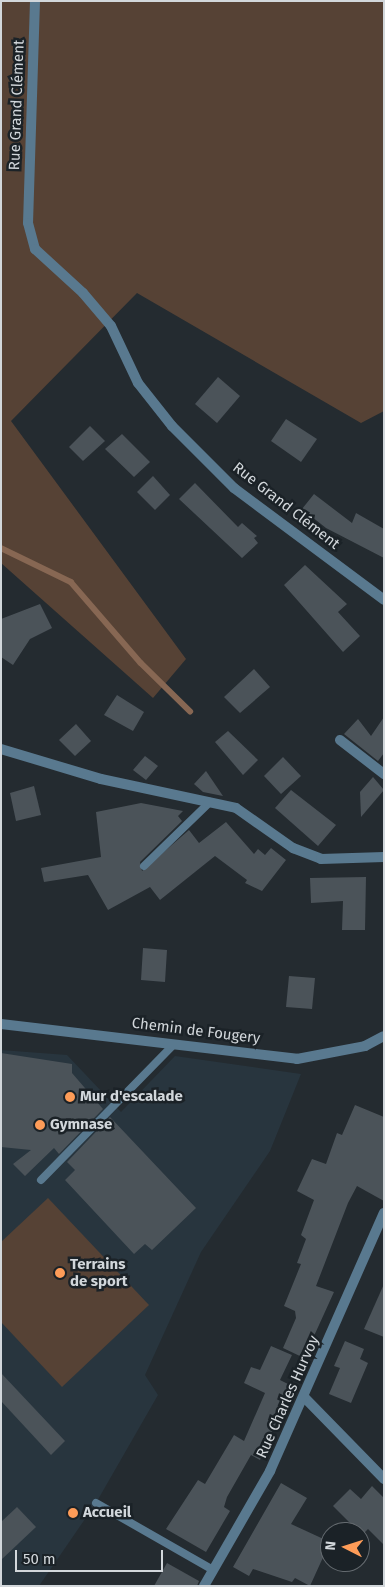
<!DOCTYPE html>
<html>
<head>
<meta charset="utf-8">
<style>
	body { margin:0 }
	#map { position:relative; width:385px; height:1587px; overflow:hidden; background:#242b30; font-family:"Fira Sans",sans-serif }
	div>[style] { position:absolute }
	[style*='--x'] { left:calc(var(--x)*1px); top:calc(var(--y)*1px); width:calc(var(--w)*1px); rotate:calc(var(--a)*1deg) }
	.built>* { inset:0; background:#28353e }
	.green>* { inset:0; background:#564235 }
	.stream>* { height:5.5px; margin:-2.75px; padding:0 2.75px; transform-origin:2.75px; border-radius:2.75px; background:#876753 }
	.building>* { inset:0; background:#4b5359 }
	.service>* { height:8px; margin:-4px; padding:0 4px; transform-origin:4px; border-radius:4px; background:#59798f }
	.minor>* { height:10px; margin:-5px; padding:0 5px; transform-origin:5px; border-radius:5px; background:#59798f }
	.dots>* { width:14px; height:14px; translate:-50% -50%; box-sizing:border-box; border:2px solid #1b2227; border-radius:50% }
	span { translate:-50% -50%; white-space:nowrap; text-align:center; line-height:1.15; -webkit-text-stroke:5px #1b2227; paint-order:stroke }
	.street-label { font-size:15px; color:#d2d7db }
	.poi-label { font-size:15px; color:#d2d7db; font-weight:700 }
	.left { translate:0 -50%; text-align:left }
	.frame { position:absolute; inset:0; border:2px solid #d2d7db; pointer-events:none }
	.north { position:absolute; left:320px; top:1522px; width:50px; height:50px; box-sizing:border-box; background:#1b2227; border:1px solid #646a6f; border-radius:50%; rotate:275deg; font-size:14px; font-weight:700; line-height:20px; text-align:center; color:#d2d7db }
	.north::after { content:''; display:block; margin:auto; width:18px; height:22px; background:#fe9c58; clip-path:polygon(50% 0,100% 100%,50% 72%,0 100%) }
	.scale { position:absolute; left:15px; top:1550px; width:148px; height:22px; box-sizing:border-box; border:2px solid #d2d7db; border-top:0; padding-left:6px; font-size:15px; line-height:18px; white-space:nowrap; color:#d2d7db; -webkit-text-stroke:4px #1b2227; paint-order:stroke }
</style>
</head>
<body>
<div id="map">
	<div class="built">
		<div style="clip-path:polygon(1px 1050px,67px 1055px,121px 1112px,175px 1056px,301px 1074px,270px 1151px,201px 1252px,145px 1375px,158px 1395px,96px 1503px,39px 1586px,1px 1586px)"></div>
	</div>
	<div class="green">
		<div style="clip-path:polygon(1px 1px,384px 1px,384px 411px,361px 423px,137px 293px,11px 421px,186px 659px,153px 698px,1px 563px)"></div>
		<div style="clip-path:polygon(48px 1198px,149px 1305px,62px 1387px,1px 1322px,1px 1242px)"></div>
	</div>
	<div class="stream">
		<div style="--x:1;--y:548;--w:78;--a:25.9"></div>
		<div style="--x:71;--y:582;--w:107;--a:49.2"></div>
		<div style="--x:141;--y:663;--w:69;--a:44.4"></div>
	</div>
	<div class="building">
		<div style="clip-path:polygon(218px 377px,240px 396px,217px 423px,195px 404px)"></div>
		<div style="clip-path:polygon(286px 419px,317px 439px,301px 462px,271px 441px)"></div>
		<div style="clip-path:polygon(90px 426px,105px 441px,83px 461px,69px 447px)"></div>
		<div style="clip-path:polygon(122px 434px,150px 462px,134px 477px,105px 449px)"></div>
		<div style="clip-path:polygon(153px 476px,170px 495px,155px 510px,137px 492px)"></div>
		<div style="clip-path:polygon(195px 483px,238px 527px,242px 523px,257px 536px,254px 538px,258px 543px,242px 558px,179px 499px)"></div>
		<div style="clip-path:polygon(314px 494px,352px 523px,356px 513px,384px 529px,384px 558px,326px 528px,302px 509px)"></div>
		<div style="clip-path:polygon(305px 565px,347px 604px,338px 612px,360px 636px,343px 652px,284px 585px)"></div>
		<div style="clip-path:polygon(40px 604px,52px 628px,30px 639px,13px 665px,1px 657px,1px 619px)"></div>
		<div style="clip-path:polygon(254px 669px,270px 687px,240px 713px,224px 697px)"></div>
		<div style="clip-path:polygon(117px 695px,144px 712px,133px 731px,104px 715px)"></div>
		<div style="clip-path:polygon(384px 717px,384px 753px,378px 761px,344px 734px,358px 719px,371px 736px)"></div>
		<div style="clip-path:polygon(76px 724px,91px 741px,75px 756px,59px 740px)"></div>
		<div style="clip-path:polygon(228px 731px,258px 760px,243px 775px,215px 742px)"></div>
		<div style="clip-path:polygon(145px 756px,158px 766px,146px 780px,133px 770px)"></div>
		<div style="clip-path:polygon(283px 757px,301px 776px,281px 794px,264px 776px)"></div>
		<div style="clip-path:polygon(206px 771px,223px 796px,203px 792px,194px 784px)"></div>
		<div style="clip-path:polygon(373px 777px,384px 790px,361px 817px,360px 792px)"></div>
		<div style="clip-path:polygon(34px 786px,41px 815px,16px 821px,10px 793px)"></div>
		<div style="clip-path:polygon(291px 790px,336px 825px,318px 846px,275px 808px)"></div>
		<div style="clip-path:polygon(141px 803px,183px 811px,178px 816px,182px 821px,140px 862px,142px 871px,189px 830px,199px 843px,226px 822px,254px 854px,258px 849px,265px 855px,271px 848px,286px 860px,262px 891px,245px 883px,247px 880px,215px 856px,160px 900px,150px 887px,108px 910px,88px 875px,44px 882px,41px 868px,101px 857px,96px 812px)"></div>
		<div style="clip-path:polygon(366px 877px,365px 930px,342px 930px,343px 901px,311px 903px,310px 878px)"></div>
		<div style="clip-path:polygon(143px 948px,167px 950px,165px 982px,141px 980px)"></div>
		<div style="clip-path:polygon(289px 976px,315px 978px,312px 1009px,286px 1007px)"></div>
		<div style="clip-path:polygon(1px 1053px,72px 1064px,72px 1073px,103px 1109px,59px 1154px,54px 1148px,25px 1176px,13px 1164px,31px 1150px,1px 1147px)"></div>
		<div style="clip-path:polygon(355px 1105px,384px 1117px,384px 1201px,357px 1186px,348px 1203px,316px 1286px,334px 1292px,304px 1358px,283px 1348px,296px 1318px,295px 1311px,284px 1306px,301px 1264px,297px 1263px,306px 1239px,301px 1235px,314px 1200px,297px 1191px,312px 1159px,326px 1164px,337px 1133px,342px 1135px)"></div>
		<div style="clip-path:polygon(110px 1117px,196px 1208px,152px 1250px,145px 1244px,134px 1254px,65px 1180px,75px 1170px,67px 1162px)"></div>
		<div style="clip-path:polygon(384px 1284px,384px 1337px,364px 1329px)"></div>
		<div style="clip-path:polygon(345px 1341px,364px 1349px,360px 1359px,368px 1363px,351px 1403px,329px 1394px,340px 1368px,334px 1366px)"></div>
		<div style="clip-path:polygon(271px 1346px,292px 1355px,280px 1380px,292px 1386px,260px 1460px,251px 1455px,227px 1497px,224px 1507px,230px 1511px,206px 1552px,166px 1529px,198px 1480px,205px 1484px,234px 1435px,244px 1441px,265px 1393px,244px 1383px,251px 1367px,260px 1370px)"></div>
		<div style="clip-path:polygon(1px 1373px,65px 1441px,51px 1455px,1px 1401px)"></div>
		<div style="clip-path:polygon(281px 1483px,307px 1498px,291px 1524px,330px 1542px,310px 1586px,295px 1578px,292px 1582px,253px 1569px,249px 1576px,233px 1567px)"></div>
		<div style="clip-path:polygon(372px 1486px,384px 1498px,384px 1545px,368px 1529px,362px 1535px,333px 1506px,350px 1489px,361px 1499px)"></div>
		<div style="clip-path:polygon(17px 1507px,36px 1527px,1px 1560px,1px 1522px)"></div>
		<div style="clip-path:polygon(167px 1563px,199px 1581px,197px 1586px,154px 1586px)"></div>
	</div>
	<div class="service">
		<div style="--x:144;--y:866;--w:92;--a:-44.1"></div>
		<div style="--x:41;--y:1180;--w:190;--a:-45.6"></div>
		<div style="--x:96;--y:1503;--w:135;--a:29.8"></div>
	</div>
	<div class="minor">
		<div style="--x:35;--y:1;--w:222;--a:91.8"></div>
		<div style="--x:28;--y:223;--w:27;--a:75"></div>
		<div style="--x:35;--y:249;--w:65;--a:42.5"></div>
		<div style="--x:83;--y:293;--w:43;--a:49.7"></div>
		<div style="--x:111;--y:326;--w:63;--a:64.7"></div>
		<div style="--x:138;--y:383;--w:55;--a:51.7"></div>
		<div style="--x:172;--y:426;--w:88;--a:45"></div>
		<div style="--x:234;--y:488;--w:187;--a:36.7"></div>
		<div style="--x:340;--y:740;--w:56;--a:37.7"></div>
		<div style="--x:1;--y:749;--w:104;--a:16.7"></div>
		<div style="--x:101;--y:779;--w:138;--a:12.1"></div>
		<div style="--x:236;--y:808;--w:70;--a:35.1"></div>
		<div style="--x:293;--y:848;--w:30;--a:21"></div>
		<div style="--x:321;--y:859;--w:63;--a:-1.8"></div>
		<div style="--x:1;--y:1024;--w:298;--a:6.7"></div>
		<div style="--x:297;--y:1059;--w:69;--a:-10.8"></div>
		<div style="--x:365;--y:1046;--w:21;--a:-28"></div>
		<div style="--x:304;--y:1397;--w:115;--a:45.7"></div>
		<div style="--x:204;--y:1586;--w:133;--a:-60.1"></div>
		<div style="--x:270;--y:1471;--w:282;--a:-66.2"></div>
	</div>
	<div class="dots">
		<div style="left:70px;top:1097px;background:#fe9c58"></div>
		<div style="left:40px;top:1125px;background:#fe9c58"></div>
		<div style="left:60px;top:1273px;background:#fe9c58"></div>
		<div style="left:73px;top:1513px;background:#fe9c58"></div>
	</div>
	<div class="street-label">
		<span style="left:17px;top:105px;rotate:-88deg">Rue Grand Clément</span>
		<span style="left:286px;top:506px;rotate:38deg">Rue Grand Clément</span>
		<span style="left:196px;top:1031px;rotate:7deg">Chemin de Fougery</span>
		<span style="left:288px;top:1397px;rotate:-66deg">Rue Charles Hurvoy</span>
	</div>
	<div class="poi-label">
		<span class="left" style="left:80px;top:1097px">Mur d'escalade</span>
		<span class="left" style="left:50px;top:1125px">Gymnase</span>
		<span class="left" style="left:70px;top:1273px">Terrains<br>de sport</span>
		<span class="left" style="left:83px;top:1513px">Accueil</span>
	</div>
	<div class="frame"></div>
	<div class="north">N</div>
	<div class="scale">50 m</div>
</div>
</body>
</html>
